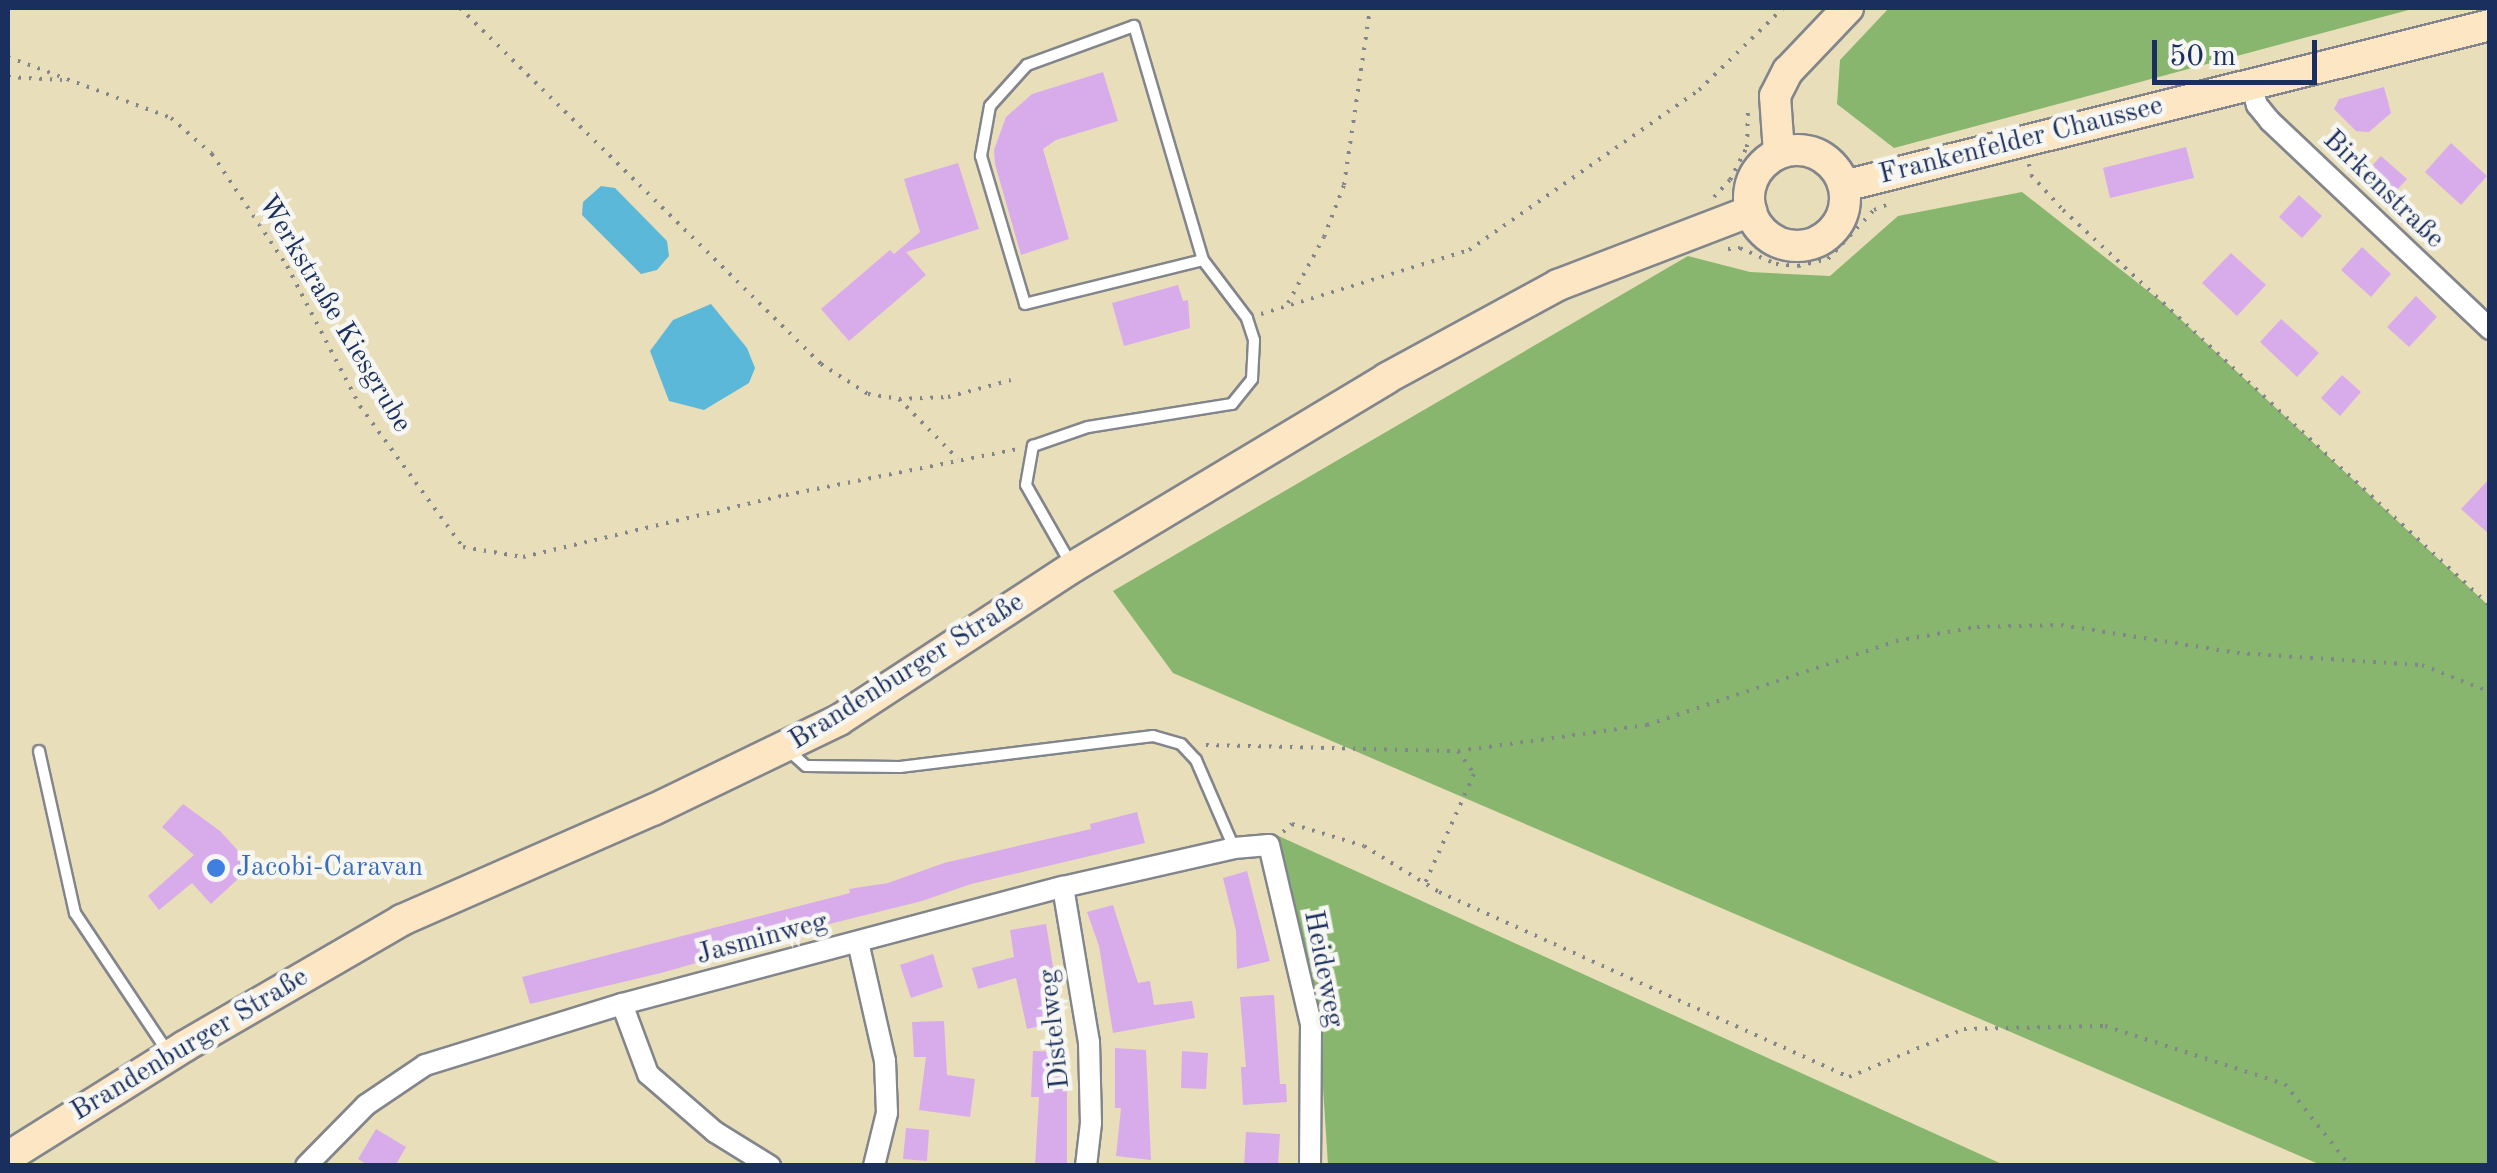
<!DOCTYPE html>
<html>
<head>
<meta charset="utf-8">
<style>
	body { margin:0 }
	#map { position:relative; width:2497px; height:1173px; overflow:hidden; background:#e9deba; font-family:"Old Standard TT",serif }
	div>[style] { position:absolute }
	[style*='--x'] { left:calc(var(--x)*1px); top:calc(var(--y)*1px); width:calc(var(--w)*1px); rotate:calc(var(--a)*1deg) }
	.forest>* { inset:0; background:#88b66e }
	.water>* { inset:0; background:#5bb8d9 }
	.building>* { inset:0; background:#d8aceb }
	.path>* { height:4px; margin-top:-2px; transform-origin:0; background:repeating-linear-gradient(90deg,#82868c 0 2.5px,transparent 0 10.5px) }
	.roads { filter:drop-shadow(2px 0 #82868c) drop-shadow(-2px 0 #82868c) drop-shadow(0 2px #82868c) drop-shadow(0 -2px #82868c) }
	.lane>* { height:10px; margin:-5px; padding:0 5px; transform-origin:5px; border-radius:5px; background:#fff }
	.street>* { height:20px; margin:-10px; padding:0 10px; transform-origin:10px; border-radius:10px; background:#fff }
	.secondary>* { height:30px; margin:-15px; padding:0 15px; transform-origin:15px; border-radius:15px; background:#fce6c4 }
	.secondary>.ring { margin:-15px; padding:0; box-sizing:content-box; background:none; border:30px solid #fce6c4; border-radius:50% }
	.dots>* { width:28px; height:28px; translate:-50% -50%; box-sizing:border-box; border:5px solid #f6f6f2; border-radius:50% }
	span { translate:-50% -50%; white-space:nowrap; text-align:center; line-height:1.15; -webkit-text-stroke:9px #f6f6f2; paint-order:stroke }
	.street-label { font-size:28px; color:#1b2f5e }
	.shop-label { font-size:28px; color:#366cbe }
	.left { translate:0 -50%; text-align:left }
	.frame { position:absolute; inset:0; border:10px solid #1b2f5e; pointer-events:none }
	.scale { position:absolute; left:2152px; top:40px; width:165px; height:45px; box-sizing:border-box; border:5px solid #1b2f5e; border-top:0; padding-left:12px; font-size:30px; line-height:35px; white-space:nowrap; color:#1b2f5e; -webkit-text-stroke:8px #f6f6f2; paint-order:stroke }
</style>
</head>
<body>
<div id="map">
	<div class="forest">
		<div style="clip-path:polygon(1889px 8px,2416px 8px,1894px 148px,1837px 104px,1840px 60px)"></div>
		<div style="clip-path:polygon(2022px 192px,2162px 302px,2489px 606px,2489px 1165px,2321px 1165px,1173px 673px,1113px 591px,1688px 256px,1750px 272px,1830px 276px,1898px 216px)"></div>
		<div style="clip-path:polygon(1272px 833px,2004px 1165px,1328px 1165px,1318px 1010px)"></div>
	</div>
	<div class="water">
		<div style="clip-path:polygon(601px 186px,615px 188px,667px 241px,669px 256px,657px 270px,641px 274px,582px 215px,583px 202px)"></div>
		<div style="clip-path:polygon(711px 304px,747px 348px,755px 368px,749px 383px,704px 410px,669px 401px,650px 351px,673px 320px)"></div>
	</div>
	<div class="building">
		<div style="clip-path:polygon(1103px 72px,1118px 121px,1056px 140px,1043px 149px,1069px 239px,1021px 255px,995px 164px,994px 150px,1006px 117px,1032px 94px)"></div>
		<div style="clip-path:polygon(2384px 87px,2391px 113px,2369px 132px,2356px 131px,2334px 109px,2339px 99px)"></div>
		<div style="clip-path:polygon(2451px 143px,2487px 176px,2461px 205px,2425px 172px)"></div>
		<div style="clip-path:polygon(2186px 147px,2194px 178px,2110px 198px,2103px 168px)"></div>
		<div style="clip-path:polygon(2381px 156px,2407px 179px,2385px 203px,2359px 180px)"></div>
		<div style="clip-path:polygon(958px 163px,979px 229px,906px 252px,926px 275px,849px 341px,821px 309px,890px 250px,894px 254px,920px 232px,904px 179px)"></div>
		<div style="clip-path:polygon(2299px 195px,2322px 216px,2302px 238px,2279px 217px)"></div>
		<div style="clip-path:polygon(2362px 247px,2391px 274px,2371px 297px,2341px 270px)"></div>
		<div style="clip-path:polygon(2231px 253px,2266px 285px,2237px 316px,2202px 283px)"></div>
		<div style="clip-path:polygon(1178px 285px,1183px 301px,1188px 300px,1190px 328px,1124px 346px,1112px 303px)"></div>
		<div style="clip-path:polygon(2416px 296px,2437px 317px,2409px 347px,2387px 327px)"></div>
		<div style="clip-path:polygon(2281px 319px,2319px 353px,2297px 377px,2260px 342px)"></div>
		<div style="clip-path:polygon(2342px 375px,2361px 392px,2340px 416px,2321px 398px)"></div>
		<div style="clip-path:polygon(2490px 478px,2490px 535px,2461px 509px)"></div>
		<div style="clip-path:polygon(183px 804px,220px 831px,252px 866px,211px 904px,192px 883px,159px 910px,148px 896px,194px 855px,162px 827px)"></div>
		<div style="clip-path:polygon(1137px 812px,1145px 843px,971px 884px,922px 901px,701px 956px,703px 961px,661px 973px,530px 1004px,522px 977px,850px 893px,849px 889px,888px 883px,944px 863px,1091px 829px,1090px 824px)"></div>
		<div style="clip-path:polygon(1247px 871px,1270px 961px,1237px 969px,1236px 931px,1223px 878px)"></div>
		<div style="clip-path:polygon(1113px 905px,1138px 983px,1150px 981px,1154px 1005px,1192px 1001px,1195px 1018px,1113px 1033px,1099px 946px,1087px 912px)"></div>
		<div style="clip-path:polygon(1046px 924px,1062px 1021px,1027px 1029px,1016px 978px,978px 989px,972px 968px,1014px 957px,1010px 930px)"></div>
		<div style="clip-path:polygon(933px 954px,943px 987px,911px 998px,900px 965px)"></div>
		<div style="clip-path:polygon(1274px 995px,1280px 1084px,1286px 1084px,1287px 1102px,1243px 1105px,1241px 1067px,1246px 1067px,1240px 997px)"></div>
		<div style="clip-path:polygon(944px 1021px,947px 1075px,975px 1079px,970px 1117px,919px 1110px,926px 1057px,914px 1057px,912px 1022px)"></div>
		<div style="clip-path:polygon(1115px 1048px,1146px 1050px,1151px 1160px,1116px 1156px,1121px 1108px,1115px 1108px)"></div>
		<div style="clip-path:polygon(1033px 1051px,1067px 1052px,1067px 1166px,1035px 1166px,1039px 1097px,1031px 1097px)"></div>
		<div style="clip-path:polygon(1182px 1051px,1208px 1053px,1206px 1089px,1181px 1088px)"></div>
		<div style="clip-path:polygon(906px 1128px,929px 1130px,927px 1161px,903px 1159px)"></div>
		<div style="clip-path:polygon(376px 1129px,406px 1147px,395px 1166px,369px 1166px,358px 1159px)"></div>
		<div style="clip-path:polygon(1246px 1132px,1280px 1134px,1278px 1166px,1244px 1166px)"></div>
	</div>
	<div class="path">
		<div style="--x:460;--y:8;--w:507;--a:44.6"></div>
		<div style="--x:821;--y:364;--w:56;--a:32.6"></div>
		<div style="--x:868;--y:394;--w:31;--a:9"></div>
		<div style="--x:899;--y:399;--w:49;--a:-2.3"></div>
		<div style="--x:948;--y:397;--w:65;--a:-15.1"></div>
		<div style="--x:8;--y:57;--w:174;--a:20.5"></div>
		<div style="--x:171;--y:118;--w:55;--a:41.3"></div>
		<div style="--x:212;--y:154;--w:135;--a:56.2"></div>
		<div style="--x:287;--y:266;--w:158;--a:62.5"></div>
		<div style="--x:360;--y:406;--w:175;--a:53.9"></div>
		<div style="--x:463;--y:547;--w:61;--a:9.5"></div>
		<div style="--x:523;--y:557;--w:270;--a:-13.3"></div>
		<div style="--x:786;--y:495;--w:237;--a:-11.2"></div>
		<div style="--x:8;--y:77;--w:54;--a:3.2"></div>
		<div style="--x:2029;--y:164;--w:11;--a:80"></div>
		<div style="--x:2031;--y:175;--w:47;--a:47.6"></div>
		<div style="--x:2063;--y:210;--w:582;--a:42.84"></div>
		<div style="--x:1714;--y:197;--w:23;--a:-47"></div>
		<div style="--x:1730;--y:180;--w:37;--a:-63"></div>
		<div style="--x:1747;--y:147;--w:40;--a:-88.6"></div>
		<div style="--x:1728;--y:249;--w:12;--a:-5"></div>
		<div style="--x:1740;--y:248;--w:39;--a:24"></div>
		<div style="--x:1776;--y:264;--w:22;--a:5"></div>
		<div style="--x:1798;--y:266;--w:31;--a:-13"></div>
		<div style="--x:1828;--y:259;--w:67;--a:-46.8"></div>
		<div style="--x:1874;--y:210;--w:18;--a:-22"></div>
		<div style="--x:1288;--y:303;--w:75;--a:-61.4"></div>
		<div style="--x:1324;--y:237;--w:56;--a:-69"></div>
		<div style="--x:1344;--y:185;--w:179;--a:-81.6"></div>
		<div style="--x:1261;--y:314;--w:218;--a:-17.1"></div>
		<div style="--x:1469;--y:250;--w:280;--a:-34.8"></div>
		<div style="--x:1699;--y:90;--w:117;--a:-44.3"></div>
		<div style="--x:899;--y:399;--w:84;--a:45.5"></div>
		<div style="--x:1206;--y:745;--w:252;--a:1.4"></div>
		<div style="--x:1458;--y:751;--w:28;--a:55"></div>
		<div style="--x:1474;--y:774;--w:120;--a:114.2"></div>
		<div style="--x:1458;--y:751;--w:191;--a:-7.8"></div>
		<div style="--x:1647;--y:725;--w:263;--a:-18.6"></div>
		<div style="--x:1896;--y:641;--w:82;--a:-9.8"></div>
		<div style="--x:1977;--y:627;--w:84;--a:-1.4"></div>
		<div style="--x:2061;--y:625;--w:178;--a:9"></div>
		<div style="--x:2237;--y:653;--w:185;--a:3.7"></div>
		<div style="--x:2422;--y:665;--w:73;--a:21.7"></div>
		<div style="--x:1283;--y:832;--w:12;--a:-42"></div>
		<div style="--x:1292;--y:824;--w:75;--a:17"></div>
		<div style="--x:1364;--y:846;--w:88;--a:31.5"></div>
		<div style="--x:1439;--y:892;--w:450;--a:24.3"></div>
		<div style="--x:1849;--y:1077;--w:125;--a:-22.7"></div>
		<div style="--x:1964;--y:1029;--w:141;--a:-1.2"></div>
		<div style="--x:2105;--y:1026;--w:189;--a:17.9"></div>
		<div style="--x:2285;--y:1084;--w:105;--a:51.6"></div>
	</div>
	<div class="roads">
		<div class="lane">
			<div style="--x:1072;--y:566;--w:93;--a:-119.6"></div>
			<div style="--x:1026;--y:485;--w:40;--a:-80"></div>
			<div style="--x:1033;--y:446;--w:58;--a:-19.1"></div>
			<div style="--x:1088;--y:427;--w:146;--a:-9.1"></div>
			<div style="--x:1232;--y:404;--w:32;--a:-51"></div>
			<div style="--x:1252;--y:379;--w:39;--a:-87"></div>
			<div style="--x:1254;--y:340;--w:23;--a:-108"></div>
			<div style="--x:1247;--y:318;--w:73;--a:-127.2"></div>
			<div style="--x:1203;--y:260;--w:244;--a:-106.4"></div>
			<div style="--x:1134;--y:26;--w:114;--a:160"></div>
			<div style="--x:1027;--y:65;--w:55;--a:132.1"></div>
			<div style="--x:990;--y:106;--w:51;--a:100.2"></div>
			<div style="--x:981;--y:156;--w:154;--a:73.4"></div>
			<div style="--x:1025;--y:304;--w:183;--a:-13.9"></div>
			<div style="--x:787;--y:749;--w:25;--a:42"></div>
			<div style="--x:806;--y:766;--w:94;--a:0.6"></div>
			<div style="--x:900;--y:767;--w:255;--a:-7"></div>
			<div style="--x:1153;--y:736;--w:29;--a:16"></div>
			<div style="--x:1181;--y:744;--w:22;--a:47"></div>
			<div style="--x:1196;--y:760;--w:96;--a:66.6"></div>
			<div style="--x:39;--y:751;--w:166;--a:77.5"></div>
			<div style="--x:75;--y:913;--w:169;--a:56.3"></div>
		</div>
		<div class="street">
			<div style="--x:2251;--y:83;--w:23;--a:75"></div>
			<div style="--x:2257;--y:105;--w:21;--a:51"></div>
			<div style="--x:2270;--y:121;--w:303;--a:43.4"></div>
			<div style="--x:1063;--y:887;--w:157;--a:80.5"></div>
			<div style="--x:1089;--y:1042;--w:81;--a:88.6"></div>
			<div style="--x:1091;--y:1123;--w:43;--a:96.6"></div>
			<div style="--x:858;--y:942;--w:122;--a:77.2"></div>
			<div style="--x:885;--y:1061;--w:52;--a:87.8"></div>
			<div style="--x:887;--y:1113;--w:55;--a:103.8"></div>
			<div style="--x:622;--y:1004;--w:75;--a:69.6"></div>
			<div style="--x:648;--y:1074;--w:89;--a:40.9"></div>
			<div style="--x:715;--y:1132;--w:65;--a:31.7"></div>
			<div style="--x:306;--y:1166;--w:86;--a:-45.5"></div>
			<div style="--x:366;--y:1105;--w:71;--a:-34.1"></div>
			<div style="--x:425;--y:1065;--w:206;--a:-17.2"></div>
			<div style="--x:622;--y:1004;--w:456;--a:-14.9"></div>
			<div style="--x:1063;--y:887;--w:175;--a:-12.8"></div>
			<div style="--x:1234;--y:848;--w:35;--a:-5"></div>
			<div style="--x:1269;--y:845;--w:184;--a:76.8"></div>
			<div style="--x:1311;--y:1024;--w:142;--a:90.4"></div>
		</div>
		<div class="secondary">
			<div class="ring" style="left:1749px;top:150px;width:66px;height:66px"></div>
			<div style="--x:1779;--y:153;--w:57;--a:-94"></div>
			<div style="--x:1775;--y:96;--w:28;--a:-63"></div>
			<div style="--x:1788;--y:71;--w:87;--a:-46.4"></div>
			<div style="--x:1844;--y:186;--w:666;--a:-13.99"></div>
			<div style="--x:8;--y:1157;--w:209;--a:-32.1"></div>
			<div style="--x:185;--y:1046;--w:251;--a:-30.1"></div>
			<div style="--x:402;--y:920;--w:274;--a:-23.7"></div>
			<div style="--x:653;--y:810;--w:207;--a:-25.8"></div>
			<div style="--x:839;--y:720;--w:280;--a:-33.2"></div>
			<div style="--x:1073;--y:567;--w:366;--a:-31"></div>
			<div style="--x:1387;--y:378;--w:195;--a:-28.5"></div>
			<div style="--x:1558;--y:285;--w:207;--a:-21"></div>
		</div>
	</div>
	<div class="dots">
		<div style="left:216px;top:868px;background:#3f7fe0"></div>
	</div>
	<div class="street-label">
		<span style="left:2021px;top:141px;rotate:-14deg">Frankenfelder Chaussee</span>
		<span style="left:2383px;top:190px;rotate:44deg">Birkenstraße</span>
		<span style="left:334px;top:314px;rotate:59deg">Werkstraße Kiesgrube</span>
		<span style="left:907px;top:672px;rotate:-32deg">Brandenburger Straße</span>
		<span style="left:762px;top:939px;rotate:-15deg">Jasminweg</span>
		<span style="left:1323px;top:969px;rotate:79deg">Heideweg</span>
		<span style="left:1055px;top:1029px;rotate:-96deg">Distelweg</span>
		<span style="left:190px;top:1045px;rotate:-31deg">Brandenburger Straße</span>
	</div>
	<div class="shop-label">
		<span class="left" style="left:236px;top:868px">Jacobi-Caravan</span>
	</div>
	<div class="frame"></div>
	<div class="scale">50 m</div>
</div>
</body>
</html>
